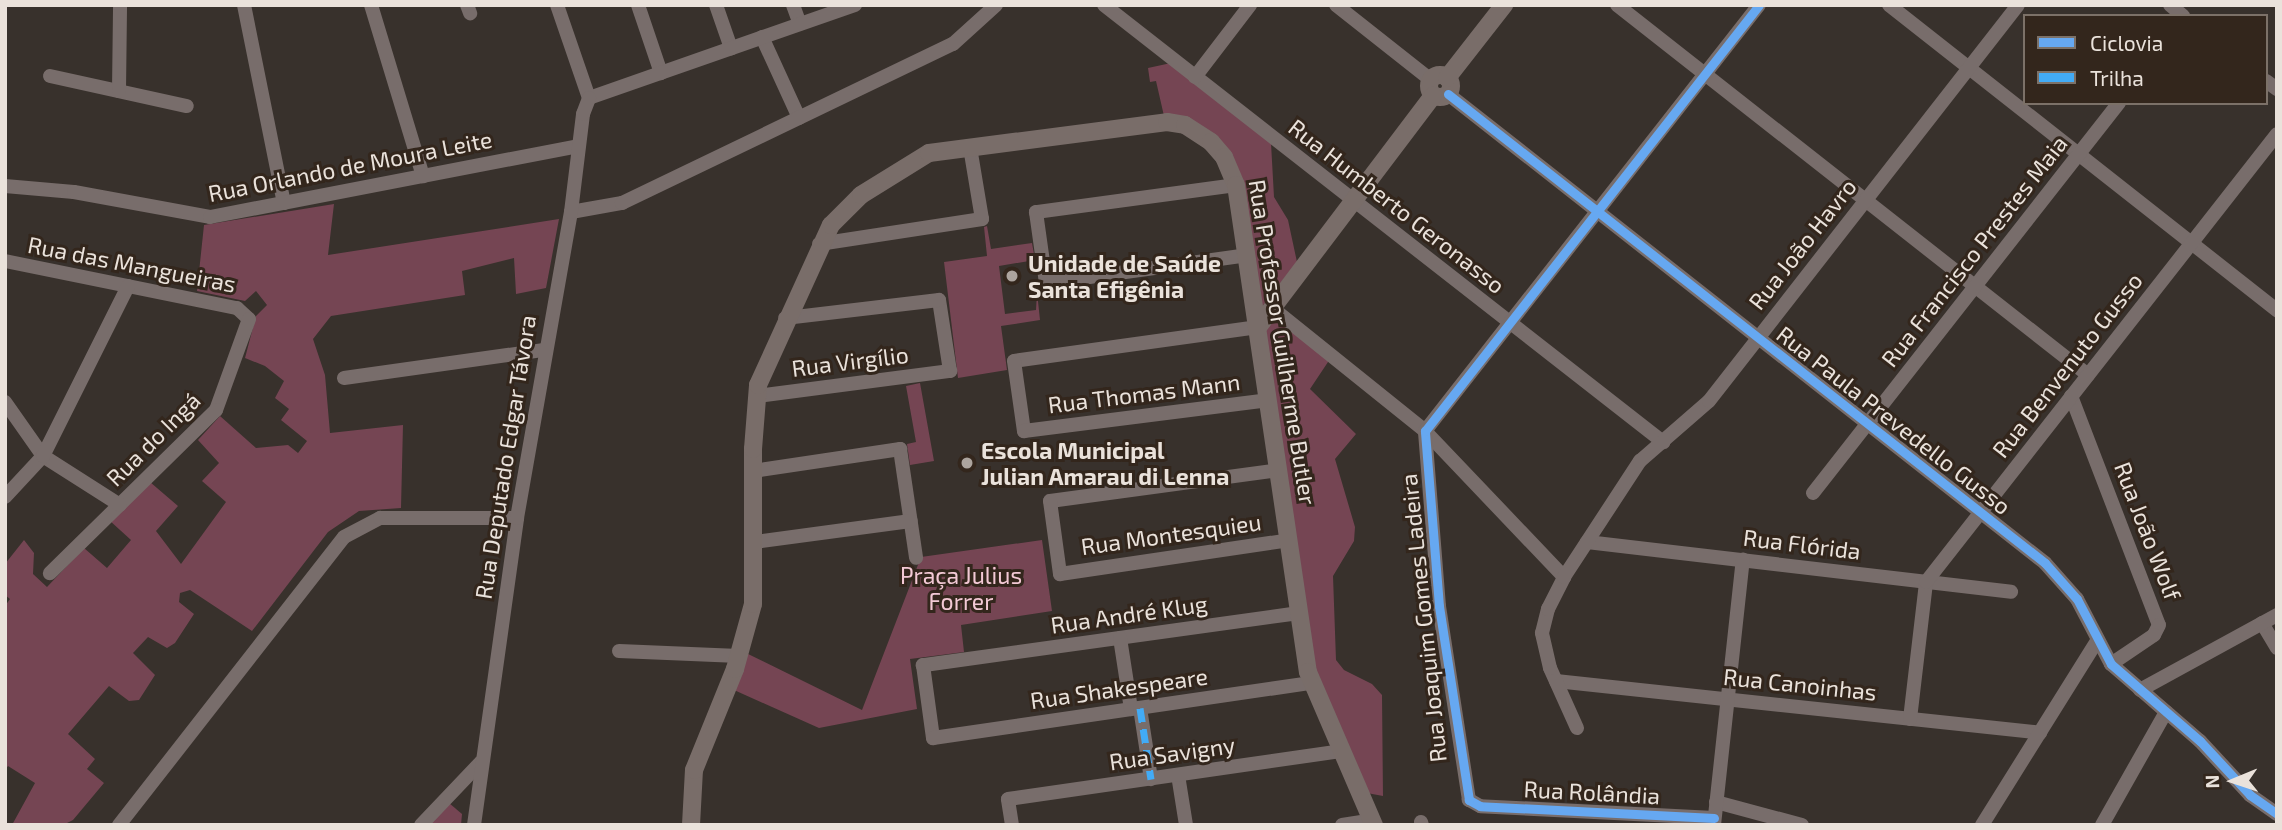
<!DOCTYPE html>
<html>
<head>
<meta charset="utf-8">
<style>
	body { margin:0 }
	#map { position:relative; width:2282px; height:830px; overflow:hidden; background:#38312c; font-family:"Exo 2",sans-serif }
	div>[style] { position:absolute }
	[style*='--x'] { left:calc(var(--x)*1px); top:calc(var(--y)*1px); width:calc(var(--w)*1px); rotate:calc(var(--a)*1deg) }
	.green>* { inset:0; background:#754553 }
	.minor>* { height:14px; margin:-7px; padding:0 7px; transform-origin:7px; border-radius:7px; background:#786d6b }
	.major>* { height:18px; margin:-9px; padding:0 9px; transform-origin:9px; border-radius:9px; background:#796d69 }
	.major>.ring { margin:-9px; padding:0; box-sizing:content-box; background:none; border:18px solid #796d69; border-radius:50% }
	.quiet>* { height:7px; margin-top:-3.5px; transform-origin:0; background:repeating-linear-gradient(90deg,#42abf6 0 14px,transparent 0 21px) }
	.cycleway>* { height:9px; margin:-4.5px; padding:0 4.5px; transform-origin:4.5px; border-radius:4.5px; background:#66a8f1 }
	.dots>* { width:19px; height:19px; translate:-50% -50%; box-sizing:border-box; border:4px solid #33261c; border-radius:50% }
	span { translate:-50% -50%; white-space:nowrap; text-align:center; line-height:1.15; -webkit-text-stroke:6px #33261c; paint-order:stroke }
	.street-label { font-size:23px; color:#eae2db }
	.poi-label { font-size:23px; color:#eae2db; font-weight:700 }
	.left { translate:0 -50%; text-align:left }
	.park-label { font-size:23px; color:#f3c9d5 }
	.frame { position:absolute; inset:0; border:7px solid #eae2db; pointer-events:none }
	.legend { position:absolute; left:2023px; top:14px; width:245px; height:91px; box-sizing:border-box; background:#33261c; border:2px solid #7c7168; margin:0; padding:9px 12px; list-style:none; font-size:21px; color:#eae2db }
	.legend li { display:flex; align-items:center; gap:14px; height:35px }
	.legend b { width:35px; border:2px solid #7c7168 }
	.north { position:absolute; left:2198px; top:746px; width:70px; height:70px; -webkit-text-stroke:5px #33261c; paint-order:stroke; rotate:268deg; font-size:19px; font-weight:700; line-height:28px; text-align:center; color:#eae2db }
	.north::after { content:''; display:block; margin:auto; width:24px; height:32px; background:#eae2db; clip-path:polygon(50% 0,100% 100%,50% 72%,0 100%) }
</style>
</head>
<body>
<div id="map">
	<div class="green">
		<div style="clip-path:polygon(1171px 63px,1271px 143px,1274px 197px,1288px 220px,1297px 262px,1261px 308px,1237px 169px,1164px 116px,1156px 81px,1150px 82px,1148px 68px)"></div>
		<div style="clip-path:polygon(334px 204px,328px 255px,559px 219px,546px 288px,516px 294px,514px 258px,462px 271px,465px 295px,331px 316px,313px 339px,325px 375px,330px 433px,403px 425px,401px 508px,359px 511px,328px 532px,252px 631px,190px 590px,180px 593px,179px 602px,194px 614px,175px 643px,167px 648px,148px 637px,133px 653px,155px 675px,139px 700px,129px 701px,109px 686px,68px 734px,95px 759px,87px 769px,104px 783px,73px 820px,63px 825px,12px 825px,35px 783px,8px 766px,5px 770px,5px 606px,10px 599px,5px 595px,5px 564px,24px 540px,34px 553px,33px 574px,47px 587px,84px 548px,107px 568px,131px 540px,109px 520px,150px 482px,178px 506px,156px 531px,181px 564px,226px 502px,202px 481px,219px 463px,198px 440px,220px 416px,256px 448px,288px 445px,298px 453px,307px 441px,281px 420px,289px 409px,275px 398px,284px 381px,265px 366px,245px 358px,256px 316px,267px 305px,256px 291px,245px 301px,197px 291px,204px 225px)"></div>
		<div style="clip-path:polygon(987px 226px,991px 249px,1032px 243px,1035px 260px,999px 266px,1005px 314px,1036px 310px,1037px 292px,1040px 320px,1001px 326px,1007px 370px,958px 378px,944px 262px,987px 256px,984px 227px)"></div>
		<div style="clip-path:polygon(1273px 315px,1330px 359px,1310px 389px,1356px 434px,1335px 459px,1355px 527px,1354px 541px,1333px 576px,1336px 660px,1344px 670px,1372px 684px,1382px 695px,1383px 796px,1367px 793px,1316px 678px,1263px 329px)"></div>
		<div style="clip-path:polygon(920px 383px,934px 461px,910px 465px,907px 444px,916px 442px,906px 386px)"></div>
		<div style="clip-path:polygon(1042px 540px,1052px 611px,961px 625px,964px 652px,910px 659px,917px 709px,819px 728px,734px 690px,746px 653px,862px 710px,921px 557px)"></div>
		<div style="clip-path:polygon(449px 803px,462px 814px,461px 825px,428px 825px)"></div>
	</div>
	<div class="minor">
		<div style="--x:244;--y:5;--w:202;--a:78.6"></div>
		<div style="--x:371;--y:5;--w:179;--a:73.1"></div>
		<div style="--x:467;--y:5;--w:9;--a:69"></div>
		<div style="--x:557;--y:5;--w:98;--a:71"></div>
		<div style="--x:638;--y:5;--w:72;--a:71.3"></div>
		<div style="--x:716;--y:5;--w:46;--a:70.8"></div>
		<div style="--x:793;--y:5;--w:20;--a:70"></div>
		<div style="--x:1104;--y:5;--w:710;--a:38.02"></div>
		<div style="--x:1336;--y:5;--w:121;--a:38.3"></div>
		<div style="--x:1617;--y:5;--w:599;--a:38.15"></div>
		<div style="--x:1889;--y:5;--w:494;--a:38.2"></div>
		<div style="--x:2170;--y:5;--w:17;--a:40"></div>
		<div style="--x:762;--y:37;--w:89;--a:65.4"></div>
		<div style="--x:50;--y:76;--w:140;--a:12.4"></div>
		<div style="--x:1195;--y:77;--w:91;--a:-52.6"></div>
		<div style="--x:2266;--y:81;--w:14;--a:36"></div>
		<div style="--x:119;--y:91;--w:86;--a:-89.3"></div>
		<div style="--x:1448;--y:94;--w:759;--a:38.15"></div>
		<div style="--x:2045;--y:563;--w:48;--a:48.4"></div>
		<div style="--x:2077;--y:599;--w:73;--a:62.4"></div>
		<div style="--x:2111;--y:664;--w:118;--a:40.9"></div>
		<div style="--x:2200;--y:741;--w:74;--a:47.2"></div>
		<div style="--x:2250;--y:795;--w:33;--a:35"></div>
		<div style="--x:589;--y:98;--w:282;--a:-19.3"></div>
		<div style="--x:1236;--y:185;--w:202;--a:172.3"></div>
		<div style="--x:1036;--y:212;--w:72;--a:82"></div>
		<div style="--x:1046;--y:283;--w:204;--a:-7.9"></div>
		<div style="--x:5;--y:186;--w:69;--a:5"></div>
		<div style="--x:74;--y:192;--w:138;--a:10.4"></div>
		<div style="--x:210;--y:217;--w:375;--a:-10.9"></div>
		<div style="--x:571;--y:212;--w:52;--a:-10"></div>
		<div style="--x:622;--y:203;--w:367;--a:-25.7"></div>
		<div style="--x:953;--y:44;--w:58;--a:-42.2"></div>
		<div style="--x:819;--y:244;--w:165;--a:-8.7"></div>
		<div style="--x:982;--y:219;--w:73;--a:-99.5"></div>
		<div style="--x:5;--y:261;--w:237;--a:11.5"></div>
		<div style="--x:237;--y:308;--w:16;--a:43"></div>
		<div style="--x:249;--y:319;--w:97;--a:109.9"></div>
		<div style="--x:216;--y:410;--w:233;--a:135.5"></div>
		<div style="--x:1271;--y:307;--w:198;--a:38.8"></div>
		<div style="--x:1425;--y:431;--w:202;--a:46.4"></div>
		<div style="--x:1258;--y:327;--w:246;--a:172.1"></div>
		<div style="--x:1014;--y:361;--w:71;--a:81.9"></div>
		<div style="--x:1024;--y:431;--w:247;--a:-7.2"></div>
		<div style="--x:344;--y:378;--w:202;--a:-8"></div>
		<div style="--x:757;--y:396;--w:195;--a:-7.4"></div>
		<div style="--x:950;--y:371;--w:72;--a:-98.8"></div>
		<div style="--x:939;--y:300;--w:155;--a:173.3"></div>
		<div style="--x:2071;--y:396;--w:245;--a:69"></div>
		<div style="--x:2159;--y:625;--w:11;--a:117"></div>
		<div style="--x:2154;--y:635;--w:52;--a:146"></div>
		<div style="--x:5;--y:402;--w:66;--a:54.9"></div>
		<div style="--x:43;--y:456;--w:91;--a:32.5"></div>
		<div style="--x:1279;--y:470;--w:231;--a:172.3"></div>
		<div style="--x:1050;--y:501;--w:74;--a:82.2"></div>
		<div style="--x:1060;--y:574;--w:232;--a:-8.4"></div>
		<div style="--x:753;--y:471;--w:149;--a:-8.5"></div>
		<div style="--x:900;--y:449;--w:110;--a:81.6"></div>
		<div style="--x:1813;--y:493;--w:496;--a:-51.9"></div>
		<div style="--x:5;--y:497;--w:56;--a:-47.2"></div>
		<div style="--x:43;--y:456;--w:190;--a:-63.4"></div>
		<div style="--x:755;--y:542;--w:157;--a:-7.7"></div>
		<div style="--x:1587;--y:542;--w:427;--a:6.7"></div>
		<div style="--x:1299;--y:613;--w:380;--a:172.1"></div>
		<div style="--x:923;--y:665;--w:74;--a:82.2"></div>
		<div style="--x:933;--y:738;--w:382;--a:-8.3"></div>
		<div style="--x:2262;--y:623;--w:29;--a:59"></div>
		<div style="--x:1120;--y:638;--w:72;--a:81.2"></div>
		<div style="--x:619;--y:651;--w:120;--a:2.4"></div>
		<div style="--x:1556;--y:681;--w:487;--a:6.1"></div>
		<div style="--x:2140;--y:690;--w:156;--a:-28.7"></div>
		<div style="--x:1140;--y:708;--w:72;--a:81.2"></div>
		<div style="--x:1910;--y:719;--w:138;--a:-83.3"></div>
		<div style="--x:1926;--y:582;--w:569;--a:-51.92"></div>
		<div style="--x:1577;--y:728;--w:66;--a:-114.2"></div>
		<div style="--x:1550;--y:668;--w:36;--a:-103"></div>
		<div style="--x:1542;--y:633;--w:25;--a:-76"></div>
		<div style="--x:1548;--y:609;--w:36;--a:-63"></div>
		<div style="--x:1564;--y:577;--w:139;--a:-56.8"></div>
		<div style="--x:1640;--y:461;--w:91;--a:-41"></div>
		<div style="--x:1709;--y:401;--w:502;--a:-52.03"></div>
		<div style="--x:1178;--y:775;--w:51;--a:80.9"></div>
		<div style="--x:1716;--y:802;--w:89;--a:15"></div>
		<div style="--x:1714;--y:818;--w:234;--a:-177.1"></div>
		<div style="--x:1480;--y:806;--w:13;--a:-151"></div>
		<div style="--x:1469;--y:800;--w:196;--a:-98.8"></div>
		<div style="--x:1439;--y:606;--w:176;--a:-94.6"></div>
		<div style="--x:1425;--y:431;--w:541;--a:-51.9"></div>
		<div style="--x:1421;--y:822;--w:3;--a:72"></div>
		<div style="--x:119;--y:825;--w:365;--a:-52"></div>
		<div style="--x:344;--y:537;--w:41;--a:-27.8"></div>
		<div style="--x:380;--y:518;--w:137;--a:0"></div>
		<div style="--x:421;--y:825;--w:87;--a:-46.4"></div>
		<div style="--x:474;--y:825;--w:310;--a:-82"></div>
		<div style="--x:517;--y:518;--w:311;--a:-80"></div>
		<div style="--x:571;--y:212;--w:99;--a:-83"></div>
		<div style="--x:583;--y:114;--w:17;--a:-69"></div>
		<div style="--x:1012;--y:825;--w:26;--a:-99"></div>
		<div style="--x:1008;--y:799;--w:336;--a:-8.2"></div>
		<div style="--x:1342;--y:825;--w:31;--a:-9"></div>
		<div style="--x:1714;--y:825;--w:267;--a:-83.8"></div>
		<div style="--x:1982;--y:825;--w:217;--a:-58"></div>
		<div style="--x:2102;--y:825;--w:130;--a:-60.5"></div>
	</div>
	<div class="major">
		<div class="ring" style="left:1429px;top:75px;width:4px;height:4px"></div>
		<div style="--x:1447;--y:78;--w:93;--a:-52"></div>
		<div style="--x:1258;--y:327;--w:290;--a:-52.9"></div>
		<div style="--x:691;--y:825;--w:55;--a:-86.9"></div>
		<div style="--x:694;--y:770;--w:109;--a:-67.9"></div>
		<div style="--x:735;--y:669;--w:67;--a:-74.5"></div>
		<div style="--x:753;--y:604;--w:155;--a:-90"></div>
		<div style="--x:753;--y:449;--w:64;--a:-85.5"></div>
		<div style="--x:758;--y:385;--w:176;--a:-65.5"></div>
		<div style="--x:831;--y:225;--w:42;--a:-45"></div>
		<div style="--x:861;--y:195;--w:80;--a:-31.7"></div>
		<div style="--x:929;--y:153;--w:240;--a:-7.4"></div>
		<div style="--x:1167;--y:122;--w:18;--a:9"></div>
		<div style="--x:1185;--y:125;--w:31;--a:33"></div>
		<div style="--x:1211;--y:142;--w:20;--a:49"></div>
		<div style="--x:1224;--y:157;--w:30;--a:67"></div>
		<div style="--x:1236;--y:185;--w:492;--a:81.6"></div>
		<div style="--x:1308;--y:672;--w:167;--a:66.7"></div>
	</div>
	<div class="quiet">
		<div style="--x:1140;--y:708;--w:72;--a:81.2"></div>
	</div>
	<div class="cycleway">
		<div style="--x:1448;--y:94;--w:759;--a:38.15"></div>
		<div style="--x:2045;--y:563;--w:48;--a:48.4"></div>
		<div style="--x:2077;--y:599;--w:73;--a:62.4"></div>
		<div style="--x:2111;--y:664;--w:118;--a:40.9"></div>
		<div style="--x:2200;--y:741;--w:74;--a:47.2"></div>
		<div style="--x:2250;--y:795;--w:33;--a:35"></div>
		<div style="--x:1714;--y:818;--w:234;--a:-177.1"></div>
		<div style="--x:1480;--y:806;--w:13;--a:-151"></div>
		<div style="--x:1469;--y:800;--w:196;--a:-98.8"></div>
		<div style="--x:1439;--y:606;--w:176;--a:-94.6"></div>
		<div style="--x:1425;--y:431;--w:541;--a:-51.9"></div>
	</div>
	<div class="dots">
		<div style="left:1012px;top:276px;background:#aca49e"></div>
		<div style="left:967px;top:463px;background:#aca49e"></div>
	</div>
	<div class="street-label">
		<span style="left:350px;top:166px;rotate:-11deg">Rua Orlando de Moura Leite</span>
		<span style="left:1397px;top:206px;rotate:38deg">Rua Humberto Geronasso</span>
		<span style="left:1802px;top:244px;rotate:-52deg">Rua João Havro</span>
		<span style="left:1974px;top:251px;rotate:-52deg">Rua Francisco Prestes Maia</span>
		<span style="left:132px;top:264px;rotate:11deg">Rua das Mangueiras</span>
		<span style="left:1283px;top:342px;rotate:81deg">Rua Professor Guilherme Butler</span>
		<span style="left:850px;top:361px;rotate:-7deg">Rua Virgílio</span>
		<span style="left:2067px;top:365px;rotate:-52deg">Rua Benvenuto Gusso</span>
		<span style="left:1144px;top:393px;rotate:-7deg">Rua Thomas Mann</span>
		<span style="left:1894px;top:420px;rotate:38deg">Rua Paula Prevedello Gusso</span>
		<span style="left:153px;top:439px;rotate:-45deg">Rua do Ingá</span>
		<span style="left:505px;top:457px;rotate:-81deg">Rua Deputado Edgar Távora</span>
		<span style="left:2148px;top:531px;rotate:69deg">Rua João Wolf</span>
		<span style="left:1171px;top:534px;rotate:-8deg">Rua Montesquieu</span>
		<span style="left:1802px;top:544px;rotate:7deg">Rua Flórida</span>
		<span style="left:1129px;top:614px;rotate:-8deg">Rua André Klug</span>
		<span style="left:1423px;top:618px;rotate:-96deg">Rua Joaquim Gomes Ladeira</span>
		<span style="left:1800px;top:684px;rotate:6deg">Rua Canoinhas</span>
		<span style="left:1119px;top:688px;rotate:-8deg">Rua Shakespeare</span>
		<span style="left:1172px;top:753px;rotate:-8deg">Rua Savigny</span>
		<span style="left:1592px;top:792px;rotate:3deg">Rua Rolândia</span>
	</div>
	<div class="poi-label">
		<span class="left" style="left:1028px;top:276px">Unidade de Saúde<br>Santa Efigênia</span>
		<span class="left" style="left:981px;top:463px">Escola Municipal<br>Julian Amarau di Lenna</span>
	</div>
	<div class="park-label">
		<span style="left:961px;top:588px">Praça Julius<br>Forrer</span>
	</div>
	<div class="frame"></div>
	<ul class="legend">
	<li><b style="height:9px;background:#66a8f1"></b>Ciclovia</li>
	<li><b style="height:9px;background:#42abf6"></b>Trilha</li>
	</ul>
	<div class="north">N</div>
</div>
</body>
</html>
